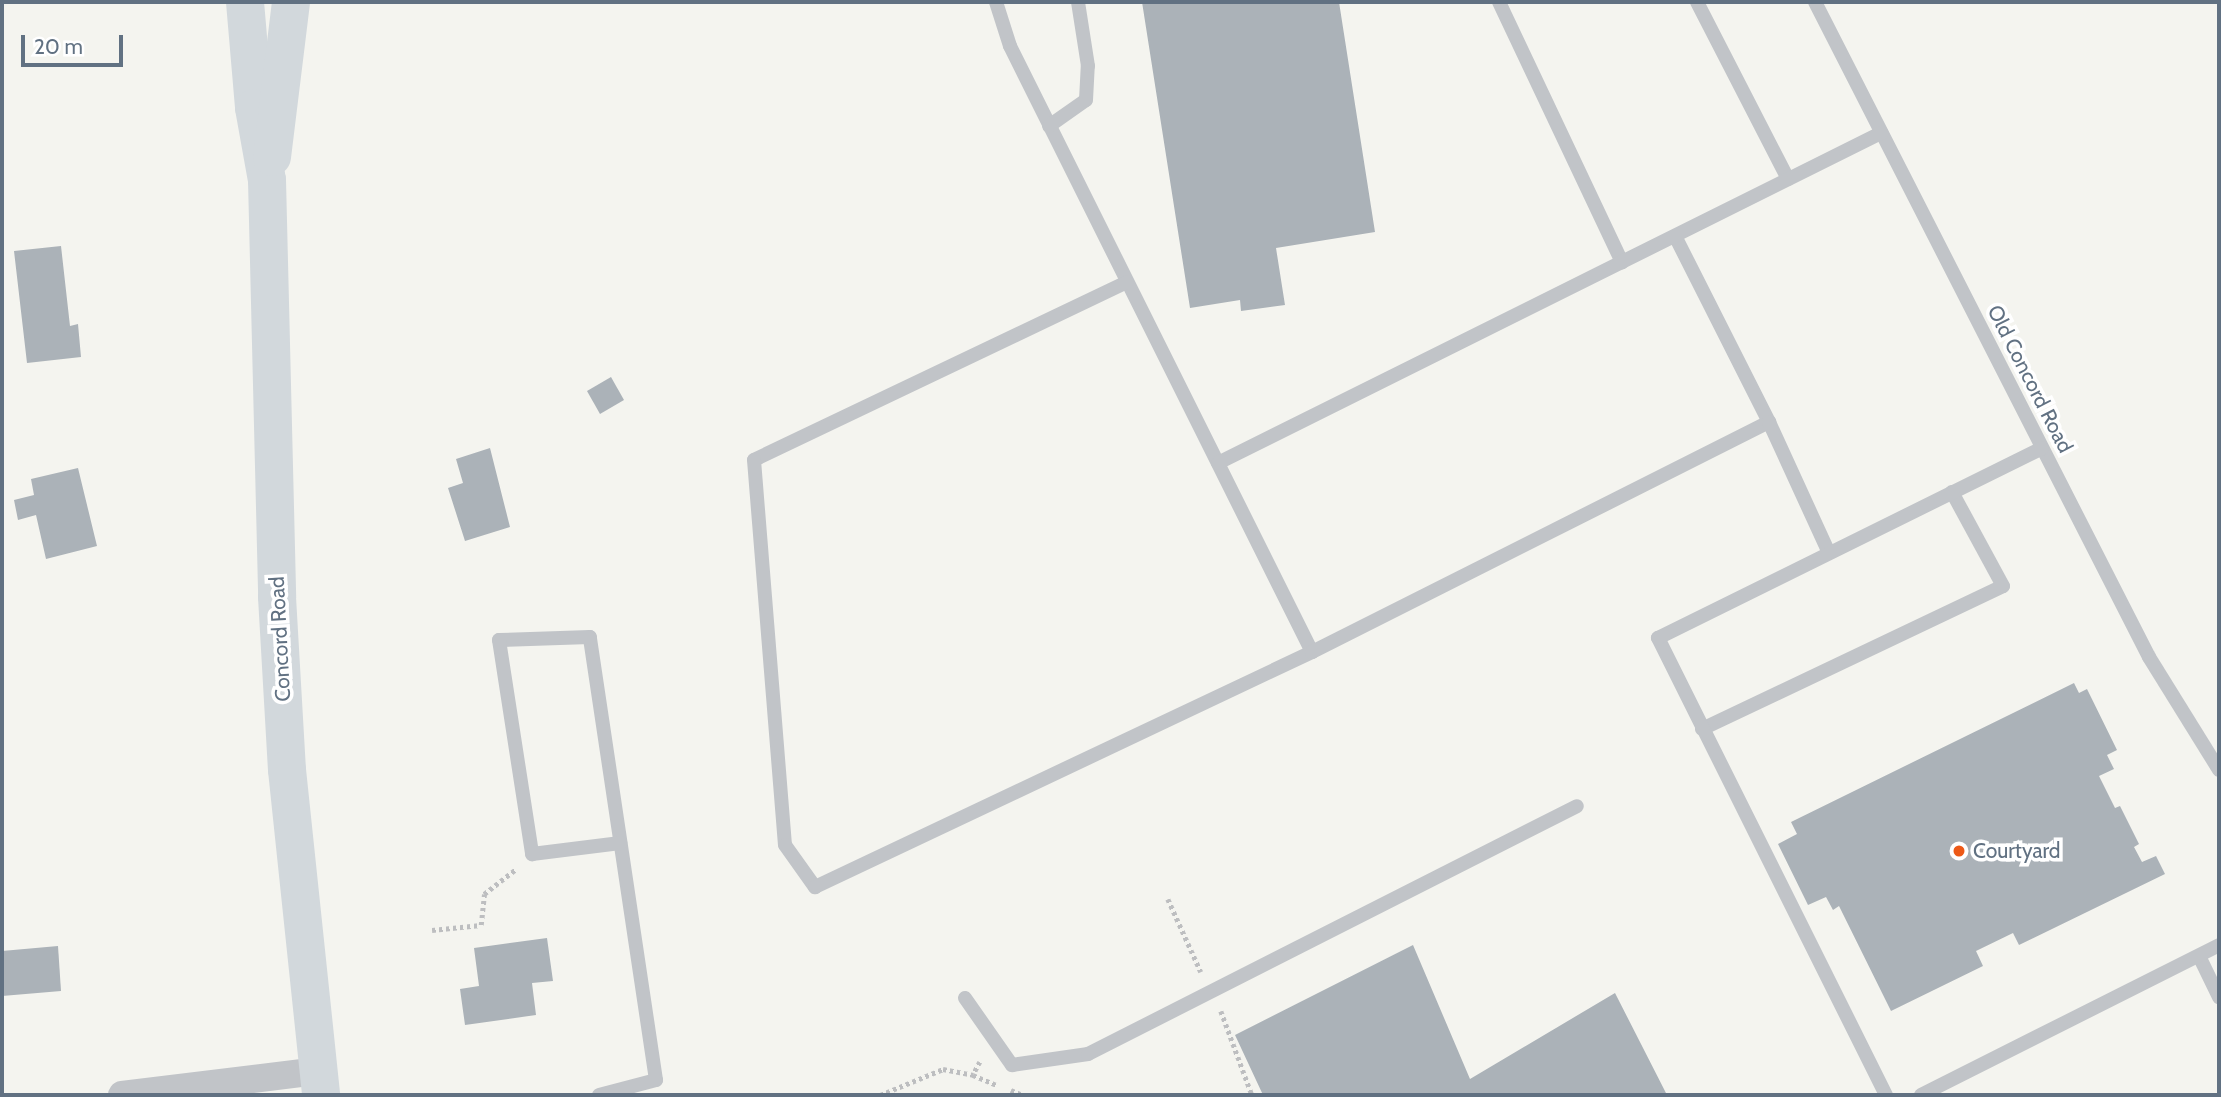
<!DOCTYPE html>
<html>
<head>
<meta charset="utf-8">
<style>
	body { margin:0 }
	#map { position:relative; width:2221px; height:1097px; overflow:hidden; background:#f4f4ef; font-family:Cabin,sans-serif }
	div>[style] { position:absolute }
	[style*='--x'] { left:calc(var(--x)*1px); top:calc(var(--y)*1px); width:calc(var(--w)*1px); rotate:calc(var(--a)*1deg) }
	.building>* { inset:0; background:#abb2b8 }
	.path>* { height:4.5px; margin-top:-2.25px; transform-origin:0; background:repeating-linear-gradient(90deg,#bdbec0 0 3.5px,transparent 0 7px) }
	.service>* { height:14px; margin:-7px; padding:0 7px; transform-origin:7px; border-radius:7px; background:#c1c4c8 }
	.minor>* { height:28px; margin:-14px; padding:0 14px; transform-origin:14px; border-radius:14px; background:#c1c4c8 }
	.secondary>* { height:38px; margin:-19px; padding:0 19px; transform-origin:19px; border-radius:19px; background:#d2d8dc }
	.dots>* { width:19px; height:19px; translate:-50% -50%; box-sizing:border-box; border:4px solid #fff; border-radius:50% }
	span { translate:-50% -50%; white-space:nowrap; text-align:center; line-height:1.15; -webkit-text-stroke:7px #fff; paint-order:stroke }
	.street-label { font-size:21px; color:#617182 }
	.poi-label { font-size:21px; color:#617182 }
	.left { translate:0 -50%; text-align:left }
	.frame { position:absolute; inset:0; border:4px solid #617182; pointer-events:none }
	.scale { position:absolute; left:21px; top:35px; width:102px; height:32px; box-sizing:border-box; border:4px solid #617182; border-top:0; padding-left:9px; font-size:21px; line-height:24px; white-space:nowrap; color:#617182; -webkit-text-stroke:5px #fff; paint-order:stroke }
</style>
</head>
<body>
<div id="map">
	<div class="building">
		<div style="clip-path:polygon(1142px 2px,1339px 2px,1375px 232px,1276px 248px,1285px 305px,1241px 311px,1240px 300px,1190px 308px)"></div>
		<div style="clip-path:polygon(61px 246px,70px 326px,78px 324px,81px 357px,27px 363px,14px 251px)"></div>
		<div style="clip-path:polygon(611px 377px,624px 400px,600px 414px,587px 391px)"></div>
		<div style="clip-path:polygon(490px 448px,510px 527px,465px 541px,448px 488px,463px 483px,456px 459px)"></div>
		<div style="clip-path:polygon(78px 468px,97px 546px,46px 559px,36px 515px,18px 520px,14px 500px,34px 495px,31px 479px)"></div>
		<div style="clip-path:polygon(2074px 683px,2079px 693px,2087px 689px,2117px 750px,2107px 755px,2114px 769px,2099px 776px,2115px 808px,2120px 806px,2139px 844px,2134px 847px,2142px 862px,2156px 856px,2165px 874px,2019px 945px,2013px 933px,1976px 951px,1983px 966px,1891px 1011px,1839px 906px,1833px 910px,1826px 897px,1808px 905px,1778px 844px,1797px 834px,1791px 822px)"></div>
		<div style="clip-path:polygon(547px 938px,553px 981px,532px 983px,536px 1015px,465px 1025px,460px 989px,479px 986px,474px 948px)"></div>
		<div style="clip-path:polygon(1413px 945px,1470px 1079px,1615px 993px,1667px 1095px,1263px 1095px,1235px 1035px)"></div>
		<div style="clip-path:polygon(58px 946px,61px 991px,2px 996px,2px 951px)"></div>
	</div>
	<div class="path">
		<div style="--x:1168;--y:899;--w:80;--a:65.7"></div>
		<div style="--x:432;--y:930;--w:49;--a:-5.8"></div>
		<div style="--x:481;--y:925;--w:31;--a:-84"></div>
		<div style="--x:484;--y:894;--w:41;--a:-38"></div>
		<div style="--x:1221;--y:1011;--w:90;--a:69.7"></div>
		<div style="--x:980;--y:1062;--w:15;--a:118"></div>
		<div style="--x:973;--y:1075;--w:25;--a:23"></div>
		<div style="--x:1011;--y:1090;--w:13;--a:23"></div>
		<div style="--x:880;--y:1095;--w:68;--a:-22.4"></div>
		<div style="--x:943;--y:1069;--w:31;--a:11"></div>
	</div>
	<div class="service">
		<div style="--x:996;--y:2;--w:46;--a:72.3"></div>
		<div style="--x:1010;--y:46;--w:677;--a:63.51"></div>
		<div style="--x:1499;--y:2;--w:288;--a:64.7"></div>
		<div style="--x:1697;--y:2;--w:199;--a:62.8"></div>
		<div style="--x:1815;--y:2;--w:735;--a:62.98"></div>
		<div style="--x:2149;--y:657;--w:133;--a:58.2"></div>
		<div style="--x:1049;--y:126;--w:45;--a:-35.1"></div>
		<div style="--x:1086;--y:100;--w:34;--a:-87"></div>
		<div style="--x:1088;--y:66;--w:65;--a:-98.9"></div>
		<div style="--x:1127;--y:282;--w:413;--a:154.5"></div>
		<div style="--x:754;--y:460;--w:386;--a:85.4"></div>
		<div style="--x:785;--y:845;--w:52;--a:54.5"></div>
		<div style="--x:815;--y:887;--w:550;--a:-25.31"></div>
		<div style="--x:1312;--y:652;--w:512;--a:-26.72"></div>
		<div style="--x:1769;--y:422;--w:208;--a:-116.8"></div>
		<div style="--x:1769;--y:422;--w:144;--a:65.4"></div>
		<div style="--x:1218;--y:463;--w:741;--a:-26.46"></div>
		<div style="--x:1702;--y:729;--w:333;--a:-25.4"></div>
		<div style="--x:2003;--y:586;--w:107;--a:-118.5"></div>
		<div style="--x:2199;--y:956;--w:46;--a:64"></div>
		<div style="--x:965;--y:998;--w:82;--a:55"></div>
		<div style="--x:1012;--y:1065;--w:77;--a:-8.2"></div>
		<div style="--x:1088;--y:1054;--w:548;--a:-26.89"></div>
		<div style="--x:599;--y:1095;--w:59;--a:-14.7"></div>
		<div style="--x:656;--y:1080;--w:448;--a:-98.5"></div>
		<div style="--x:590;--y:637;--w:91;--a:178.1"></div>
		<div style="--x:499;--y:640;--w:217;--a:81.2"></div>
		<div style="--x:532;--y:854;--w:89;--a:-7.1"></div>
		<div style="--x:1886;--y:1095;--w:511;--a:-116.51"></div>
		<div style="--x:1658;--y:638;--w:428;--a:-26.3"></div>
		<div style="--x:1921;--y:1095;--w:334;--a:-26.7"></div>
	</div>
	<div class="minor">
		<div style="--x:122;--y:1095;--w:196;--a:-7"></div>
	</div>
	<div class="secondary">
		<div style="--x:245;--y:2;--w:106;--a:85.1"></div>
		<div style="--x:254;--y:108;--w:73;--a:79.8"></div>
		<div style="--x:267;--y:180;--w:417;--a:88.6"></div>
		<div style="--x:277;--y:597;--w:173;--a:86.7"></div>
		<div style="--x:287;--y:770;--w:327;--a:84"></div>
		<div style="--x:272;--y:157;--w:156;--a:-83"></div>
	</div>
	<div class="dots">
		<div style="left:1959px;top:851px;background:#ed5917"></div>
	</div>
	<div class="street-label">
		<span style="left:2030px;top:379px;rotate:63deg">Old Concord Road</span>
		<span style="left:280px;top:639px;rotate:-93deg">Concord Road</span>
	</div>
	<div class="poi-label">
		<span class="left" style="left:1973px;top:851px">Courtyard</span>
	</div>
	<div class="frame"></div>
	<div class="scale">20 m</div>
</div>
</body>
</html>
